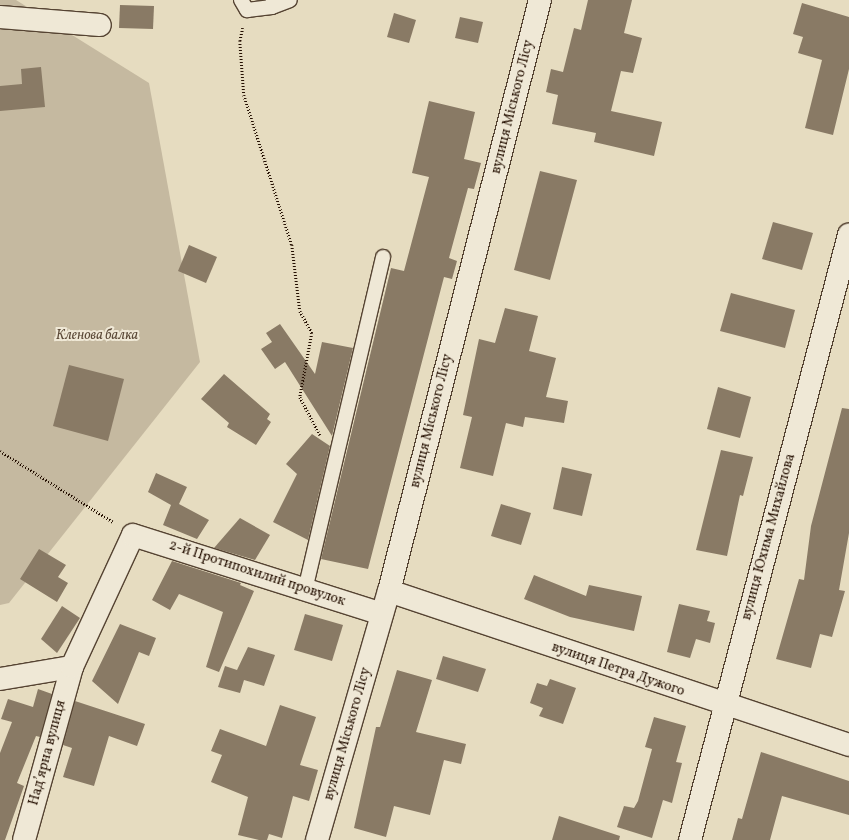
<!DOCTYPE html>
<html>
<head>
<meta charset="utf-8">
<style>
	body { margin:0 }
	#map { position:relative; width:849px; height:840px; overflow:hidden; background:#e6dcc0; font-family:Vollkorn,serif }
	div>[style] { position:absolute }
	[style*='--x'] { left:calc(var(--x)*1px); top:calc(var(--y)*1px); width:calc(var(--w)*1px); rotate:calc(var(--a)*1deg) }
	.green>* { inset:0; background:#c5b9a0 }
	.building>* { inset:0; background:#897a65 }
	.path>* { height:2.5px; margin-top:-1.25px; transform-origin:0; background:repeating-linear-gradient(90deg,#251002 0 1px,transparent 0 3px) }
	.roads { filter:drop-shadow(1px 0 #554332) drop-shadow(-1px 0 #554332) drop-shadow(0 1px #554332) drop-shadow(0 -1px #554332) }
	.lane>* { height:14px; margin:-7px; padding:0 7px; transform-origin:7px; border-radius:7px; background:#efe8d6 }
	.street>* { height:22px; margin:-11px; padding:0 11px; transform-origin:11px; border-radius:11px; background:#efe8d6 }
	span { translate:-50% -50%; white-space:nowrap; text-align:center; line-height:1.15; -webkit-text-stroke:4px #efe8d6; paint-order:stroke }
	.street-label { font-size:14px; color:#251002 }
	.park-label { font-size:14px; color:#5d4b39; font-style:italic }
</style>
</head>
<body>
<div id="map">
	<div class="green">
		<div style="clip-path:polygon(0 0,16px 0,149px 83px,200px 362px,9px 603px,0 605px)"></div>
	</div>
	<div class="building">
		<div style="clip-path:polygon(588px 0,632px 0,624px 33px,642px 38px,633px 73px,621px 71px,611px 111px,662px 122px,654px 156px,594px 142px,596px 133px,552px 124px,558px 95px,546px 92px,551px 69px,563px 72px,574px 28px,581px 30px)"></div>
		<div style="clip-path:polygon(802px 3px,849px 17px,849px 69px,833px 135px,805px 128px,822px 60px,798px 53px,803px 37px,793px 34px)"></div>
		<div style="clip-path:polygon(120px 5px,154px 6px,153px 29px,119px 28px)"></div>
		<div style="clip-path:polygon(394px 13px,416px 20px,409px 43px,387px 37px)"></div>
		<div style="clip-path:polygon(460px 17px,483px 22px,478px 43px,455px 38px)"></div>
		<div style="clip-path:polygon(41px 67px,45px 107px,0 111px,0 86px,22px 84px,21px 69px)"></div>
		<div style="clip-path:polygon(429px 101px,475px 112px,464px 159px,481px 163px,474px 189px,468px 188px,449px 258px,457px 261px,452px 279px,444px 277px,368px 569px,321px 559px,391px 268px,404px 271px,429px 177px,412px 173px)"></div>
		<div style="clip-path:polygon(540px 171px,577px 180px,550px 280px,514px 270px)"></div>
		<div style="clip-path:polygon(773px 222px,813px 233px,802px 270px,762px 259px)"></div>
		<div style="clip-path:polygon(189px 245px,217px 257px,206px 283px,178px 271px)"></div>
		<div style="clip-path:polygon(731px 293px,795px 310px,785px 348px,720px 331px)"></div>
		<div style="clip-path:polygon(505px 308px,538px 316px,529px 351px,556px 358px,546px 397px,568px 401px,564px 423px,525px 417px,523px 427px,506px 423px,493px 476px,460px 468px,472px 417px,463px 415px,479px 339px,495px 343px)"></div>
		<div style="clip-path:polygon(280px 324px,315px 374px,322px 342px,353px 348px,332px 436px,285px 362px,275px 369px,261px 349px,272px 342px,266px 333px)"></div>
		<div style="clip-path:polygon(69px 365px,124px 379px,108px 441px,53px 426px)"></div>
		<div style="clip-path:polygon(224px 374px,270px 414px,267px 419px,271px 422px,256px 445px,227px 427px,229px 423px,201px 399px)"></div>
		<div style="clip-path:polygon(718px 387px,751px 397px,740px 438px,707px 429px)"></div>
		<div style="clip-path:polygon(842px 408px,849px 409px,849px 533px,839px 590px,845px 591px,832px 637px,820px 634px,811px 668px,776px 659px,799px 579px,804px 580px,811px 526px)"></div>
		<div style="clip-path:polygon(312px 434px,330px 446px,308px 540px,273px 522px,297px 474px,286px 464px)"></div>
		<div style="clip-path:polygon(721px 450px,753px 457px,743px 496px,740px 495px,727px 556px,696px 550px)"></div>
		<div style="clip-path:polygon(562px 467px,592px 474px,582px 516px,553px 509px)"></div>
		<div style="clip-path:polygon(156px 473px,187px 487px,179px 504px,209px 520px,197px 539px,163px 525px,171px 505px,148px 492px)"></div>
		<div style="clip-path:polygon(501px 504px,531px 513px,521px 545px,491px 536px)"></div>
		<div style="clip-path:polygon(240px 518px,270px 535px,255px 560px,214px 548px)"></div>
		<div style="clip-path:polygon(39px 549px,66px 565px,58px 577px,68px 583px,57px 602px,20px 579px)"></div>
		<div style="clip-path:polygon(172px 561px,241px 583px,240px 585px,254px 591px,219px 672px,206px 667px,223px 612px,179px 594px,170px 610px,152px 600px)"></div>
		<div style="clip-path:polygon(534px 575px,586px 596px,589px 585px,642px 596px,634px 631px,570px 617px,524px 599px)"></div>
		<div style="clip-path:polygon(679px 604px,710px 611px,707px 621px,715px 623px,710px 643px,696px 639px,690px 658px,667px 652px)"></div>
		<div style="clip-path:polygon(62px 606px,80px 618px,57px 653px,41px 639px)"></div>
		<div style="clip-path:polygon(305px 614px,343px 625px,332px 661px,294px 650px)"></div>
		<div style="clip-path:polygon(120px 624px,156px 638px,149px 656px,139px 652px,118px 704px,92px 681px)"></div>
		<div style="clip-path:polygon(248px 647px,275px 655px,264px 686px,244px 680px,240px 693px,218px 687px,225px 666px,237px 670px)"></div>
		<div style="clip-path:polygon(443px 656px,486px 669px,478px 692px,436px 679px)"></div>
		<div style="clip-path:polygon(397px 670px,432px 680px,416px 732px,466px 744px,461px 764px,444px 760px,430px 815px,394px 806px,386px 837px,354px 828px,376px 727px,380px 727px)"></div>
		<div style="clip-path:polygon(550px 679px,576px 688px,563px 724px,539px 716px,543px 708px,530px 703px,537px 683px,547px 686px)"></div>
		<div style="clip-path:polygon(38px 689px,52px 694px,40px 737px,36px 736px,17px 783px,24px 786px,5px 840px,0 840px,0 753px,12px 722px,1px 719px,8px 699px,33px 707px)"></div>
		<div style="clip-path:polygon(75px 701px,145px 724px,137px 746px,109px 736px,94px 786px,63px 777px,72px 748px,63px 745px)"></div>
		<div style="clip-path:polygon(280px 705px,316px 717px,300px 765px,318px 770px,309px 801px,293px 796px,282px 838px,269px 834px,267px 840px,259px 840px,238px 835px,248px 797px,211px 782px,222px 755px,211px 751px,220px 729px,266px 746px)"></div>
		<div style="clip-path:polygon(654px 717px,686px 726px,676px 762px,682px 763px,672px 803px,663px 800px,652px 838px,617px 827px,624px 806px,634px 808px,638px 801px,652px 749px,645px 747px)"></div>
		<div style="clip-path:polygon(761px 752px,849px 781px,849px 815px,782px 796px,770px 840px,732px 840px,738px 818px,742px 819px)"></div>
		<div style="clip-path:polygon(559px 816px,620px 836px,619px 840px,552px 840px)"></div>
	</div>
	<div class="path">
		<div style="--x:243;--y:28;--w:13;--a:103"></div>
		<div style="--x:240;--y:41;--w:54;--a:85.8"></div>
		<div style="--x:244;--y:95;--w:157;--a:72.3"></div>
		<div style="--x:292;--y:245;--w:66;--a:83.1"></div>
		<div style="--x:300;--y:311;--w:25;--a:61"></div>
		<div style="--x:312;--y:333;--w:65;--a:100.6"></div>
		<div style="--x:300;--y:397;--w:43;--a:62.2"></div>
		<div style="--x:0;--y:451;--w:133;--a:32.1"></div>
	</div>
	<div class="roads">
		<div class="lane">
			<div style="--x:241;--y:0;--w:12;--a:59"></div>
			<div style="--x:247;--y:10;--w:25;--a:-7"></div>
			<div style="--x:272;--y:7;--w:7;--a:-82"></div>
			<div style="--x:272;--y:7;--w:19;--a:-21"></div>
			<div style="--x:305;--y:590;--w:342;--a:-76.8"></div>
		</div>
		<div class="street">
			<div style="--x:0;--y:17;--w:100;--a:4.6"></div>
			<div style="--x:389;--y:591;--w:485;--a:18.5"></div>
			<div style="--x:0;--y:679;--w:73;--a:-9.5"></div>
			<div style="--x:24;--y:840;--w:180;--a:-74.5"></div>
			<div style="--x:72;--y:667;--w:145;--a:-65.2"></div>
			<div style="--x:133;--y:535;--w:261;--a:17.6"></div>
			<div style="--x:317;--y:840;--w:259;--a:-73.9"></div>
			<div style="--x:389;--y:591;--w:610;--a:-75.67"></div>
			<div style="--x:690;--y:840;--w:626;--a:-75.28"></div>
		</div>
	</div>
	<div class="street-label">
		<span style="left:513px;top:107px;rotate:-76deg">вулиця Міського Лісу</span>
		<span style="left:432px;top:421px;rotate:-76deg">вулиця Міського Лісу</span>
		<span style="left:769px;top:537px;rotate:-75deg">вулиця Юхима Михайлова</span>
		<span style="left:257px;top:574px;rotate:18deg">2-й Протипохилий провулок</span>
		<span style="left:618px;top:670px;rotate:19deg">вулиця Петра Дужого</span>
		<span style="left:348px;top:734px;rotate:-74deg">вулиця Міського Лісу</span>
		<span style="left:48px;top:753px;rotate:-75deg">Надʼярна вулиця</span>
	</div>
	<div class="park-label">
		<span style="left:97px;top:336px">Кленова балка</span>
	</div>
</div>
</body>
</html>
